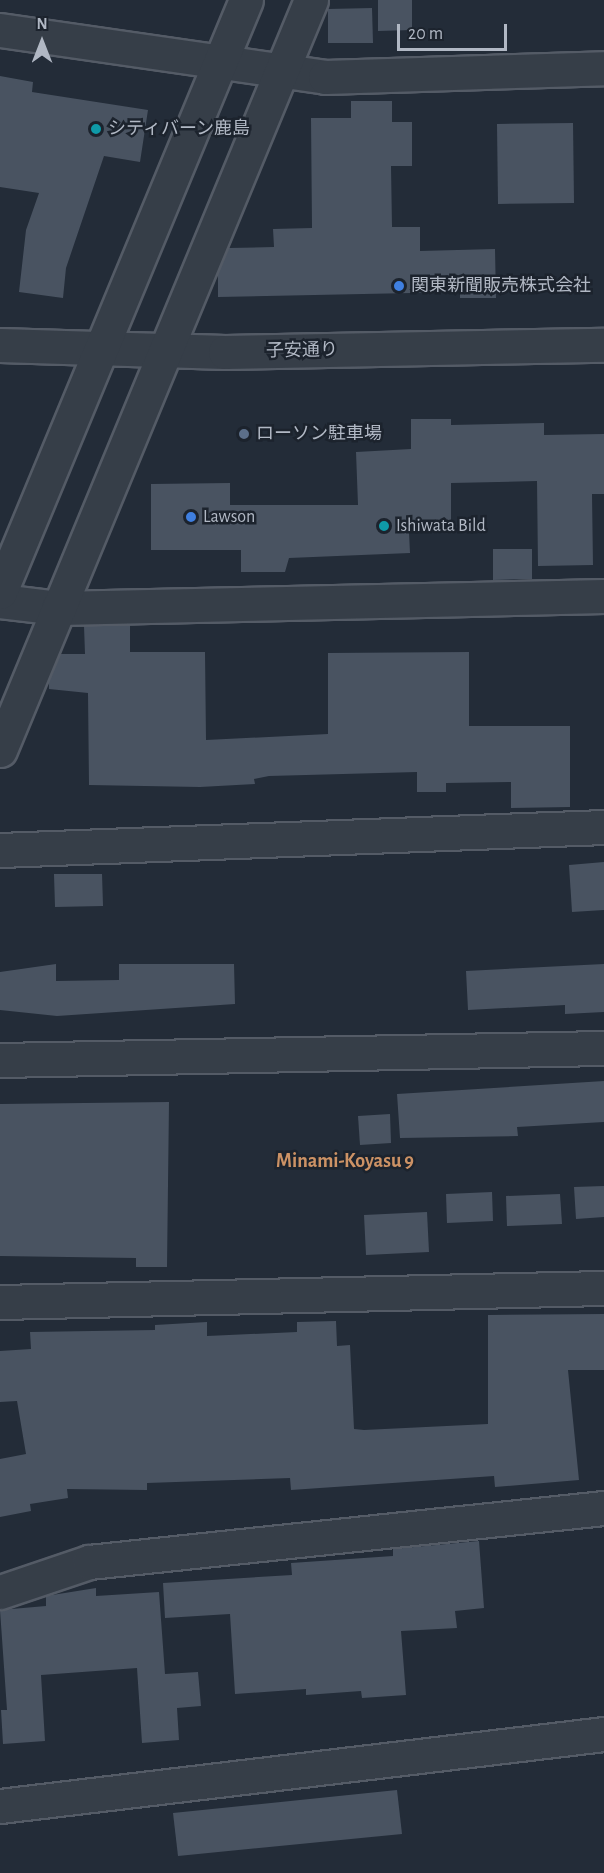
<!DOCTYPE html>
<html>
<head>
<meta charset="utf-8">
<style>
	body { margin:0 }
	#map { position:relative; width:604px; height:1873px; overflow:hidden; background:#232c38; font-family:"Alegreya Sans","Noto Sans JP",sans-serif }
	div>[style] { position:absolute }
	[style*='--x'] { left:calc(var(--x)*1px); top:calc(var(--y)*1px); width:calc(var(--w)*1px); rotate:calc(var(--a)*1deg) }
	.building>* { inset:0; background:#495361 }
	.roads { filter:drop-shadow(2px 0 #545b66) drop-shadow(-2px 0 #545b66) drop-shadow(0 2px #545b66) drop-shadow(0 -2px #545b66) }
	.minor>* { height:33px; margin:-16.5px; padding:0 16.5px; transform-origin:16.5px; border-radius:16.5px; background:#363e48 }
	.tertiary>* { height:33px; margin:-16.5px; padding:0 16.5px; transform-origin:16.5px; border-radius:16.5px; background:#363e48 }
	.dots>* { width:16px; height:16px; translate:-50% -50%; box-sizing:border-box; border:3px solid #1c232d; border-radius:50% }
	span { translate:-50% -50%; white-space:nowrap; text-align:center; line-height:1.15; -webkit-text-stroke:5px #1c232d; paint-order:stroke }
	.poi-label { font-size:18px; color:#b1b8c4 }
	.left { translate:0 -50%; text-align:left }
	.street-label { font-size:18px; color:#b1b8c4 }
	.neighbourhood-label { font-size:20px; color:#cc9265; font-weight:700 }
	.north { position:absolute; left:12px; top:12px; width:60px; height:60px; -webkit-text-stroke:4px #1c232d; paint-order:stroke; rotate:0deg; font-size:16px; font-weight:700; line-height:24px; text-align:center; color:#b1b8c4 }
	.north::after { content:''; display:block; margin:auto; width:21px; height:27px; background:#b1b8c4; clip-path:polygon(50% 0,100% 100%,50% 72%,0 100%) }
	.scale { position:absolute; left:397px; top:24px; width:110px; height:27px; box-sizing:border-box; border:3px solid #b1b8c4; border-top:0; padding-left:8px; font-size:18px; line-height:21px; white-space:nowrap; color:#b1b8c4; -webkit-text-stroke:4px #1c232d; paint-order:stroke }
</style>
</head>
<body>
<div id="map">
	<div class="building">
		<div style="clip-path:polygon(378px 0,412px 0,412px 30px,378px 31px)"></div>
		<div style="clip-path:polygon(372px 8px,373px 43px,328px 43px,328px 9px)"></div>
		<div style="clip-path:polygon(0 76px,33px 82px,32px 92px,148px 110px,140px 162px,104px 156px,66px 268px,63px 298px,19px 292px,26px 230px,39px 193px,0 187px)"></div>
		<div style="clip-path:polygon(351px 101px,392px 101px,392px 122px,412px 122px,412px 166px,391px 166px,392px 227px,420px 227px,420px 251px,495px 249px,496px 298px,460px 298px,460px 292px,218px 297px,218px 273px,229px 248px,274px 247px,273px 229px,312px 228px,311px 118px,351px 118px)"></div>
		<div style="clip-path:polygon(573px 123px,574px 203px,498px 204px,497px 124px)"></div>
		<div style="clip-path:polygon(411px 419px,451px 419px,451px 425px,544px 423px,544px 435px,604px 434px,604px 494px,592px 494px,593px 565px,538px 566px,537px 481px,451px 483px,451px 532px,409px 532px,410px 553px,289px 558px,285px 572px,241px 572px,241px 550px,151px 550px,151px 484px,230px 483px,230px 505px,358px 505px,356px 452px,411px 449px)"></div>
		<div style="clip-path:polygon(493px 549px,532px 549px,532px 579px,493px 580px)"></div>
		<div style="clip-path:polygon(130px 625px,130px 652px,205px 652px,206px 740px,328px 734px,328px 653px,469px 652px,469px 726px,570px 726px,570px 807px,511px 808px,511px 782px,446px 783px,446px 792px,417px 792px,417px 772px,269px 776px,254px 779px,255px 784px,200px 787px,89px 785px,88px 693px,49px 689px,49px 680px,60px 654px,85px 654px,84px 626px)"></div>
		<div style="clip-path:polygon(604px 862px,604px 910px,572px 912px,569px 865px)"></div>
		<div style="clip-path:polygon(54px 874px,102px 874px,103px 906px,55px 907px)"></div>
		<div style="clip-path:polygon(56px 964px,56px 981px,119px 980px,119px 964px,234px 964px,235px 1004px,57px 1016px,0 1010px,0 972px)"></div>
		<div style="clip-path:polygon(604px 964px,604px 1012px,565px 1014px,565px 1005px,468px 1010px,466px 971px)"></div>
		<div style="clip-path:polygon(604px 1081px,604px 1122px,517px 1127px,518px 1136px,400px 1138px,397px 1094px)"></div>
		<div style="clip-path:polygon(169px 1102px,167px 1267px,136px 1267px,136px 1258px,0 1256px,0 1104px)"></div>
		<div style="clip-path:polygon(390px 1114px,391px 1143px,360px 1145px,358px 1116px)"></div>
		<div style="clip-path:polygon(604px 1186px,604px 1217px,576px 1219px,574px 1187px)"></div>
		<div style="clip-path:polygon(492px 1192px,493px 1221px,447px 1223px,446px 1194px)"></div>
		<div style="clip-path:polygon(560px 1194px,562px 1224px,507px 1226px,506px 1196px)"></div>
		<div style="clip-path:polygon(427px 1212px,429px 1252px,366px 1255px,364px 1215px)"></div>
		<div style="clip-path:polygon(604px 1314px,604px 1370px,568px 1370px,579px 1480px,495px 1487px,494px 1476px,291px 1490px,290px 1478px,147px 1483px,147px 1490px,67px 1489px,68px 1498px,30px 1504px,31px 1511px,0 1517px,0 1459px,26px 1454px,17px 1401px,0 1402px,0 1351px,31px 1349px,30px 1332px,155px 1330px,155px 1325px,207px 1322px,207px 1336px,297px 1332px,297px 1322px,336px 1321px,337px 1346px,350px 1345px,354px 1429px,364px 1430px,488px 1424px,488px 1315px)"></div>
		<div style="clip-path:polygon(479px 1541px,484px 1608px,455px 1611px,457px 1628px,401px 1631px,406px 1695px,362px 1698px,361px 1691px,306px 1695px,306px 1689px,235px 1694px,230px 1614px,165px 1618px,163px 1583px,292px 1575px,291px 1563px,393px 1556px,393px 1549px)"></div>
		<div style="clip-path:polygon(96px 1588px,96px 1596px,159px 1592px,165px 1674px,198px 1672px,201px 1706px,177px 1708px,179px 1740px,142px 1743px,137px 1668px,41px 1675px,45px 1741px,3px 1744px,1px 1710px,7px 1710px,0 1610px,46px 1606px,46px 1596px)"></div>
		<div style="clip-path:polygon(397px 1790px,402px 1834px,178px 1856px,173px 1813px)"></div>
	</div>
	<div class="roads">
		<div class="minor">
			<div style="--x:0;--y:30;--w:328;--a:8.2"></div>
			<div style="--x:325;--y:77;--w:279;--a:-1.8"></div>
			<div style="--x:0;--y:601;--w:58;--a:6.9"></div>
			<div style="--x:58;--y:608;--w:546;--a:-1.26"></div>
			<div style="--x:0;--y:850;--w:604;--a:-2.18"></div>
			<div style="--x:0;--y:1060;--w:604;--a:-1.14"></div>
			<div style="--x:0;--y:1302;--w:604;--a:-1.33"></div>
			<div style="--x:0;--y:1592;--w:94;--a:-18.6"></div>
			<div style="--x:89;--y:1562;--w:518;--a:-5.99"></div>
			<div style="--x:0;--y:1806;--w:608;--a:-6.8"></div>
		</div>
		<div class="tertiary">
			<div style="--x:0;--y:345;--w:225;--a:1.8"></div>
			<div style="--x:225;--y:352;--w:379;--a:-1.1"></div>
			<div style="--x:0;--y:592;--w:641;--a:-67.44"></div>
			<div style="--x:0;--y:750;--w:812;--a:-67.48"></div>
		</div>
	</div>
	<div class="dots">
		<div style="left:96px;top:129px;background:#0f9aa8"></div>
		<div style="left:399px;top:286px;background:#3f7fe0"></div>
		<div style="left:244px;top:434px;background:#5c6f8a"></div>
		<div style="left:191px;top:517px;background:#3f7fe0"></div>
		<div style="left:384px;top:526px;background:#0f9aa8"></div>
	</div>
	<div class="poi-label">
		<span class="left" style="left:108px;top:129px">シティバーン鹿島</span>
		<span class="left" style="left:411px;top:286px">関東新聞販売株式会社</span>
		<span class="left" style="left:256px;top:434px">ローソン駐車場</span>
		<span class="left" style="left:203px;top:517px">Lawson</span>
		<span class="left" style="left:396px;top:526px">Ishiwata Bild</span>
	</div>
	<div class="street-label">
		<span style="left:302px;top:351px;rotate:-1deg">子安通り</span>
	</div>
	<div class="neighbourhood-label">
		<span style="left:345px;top:1161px">Minami-Koyasu 9</span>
	</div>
	<div class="north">N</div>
	<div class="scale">20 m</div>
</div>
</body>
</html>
